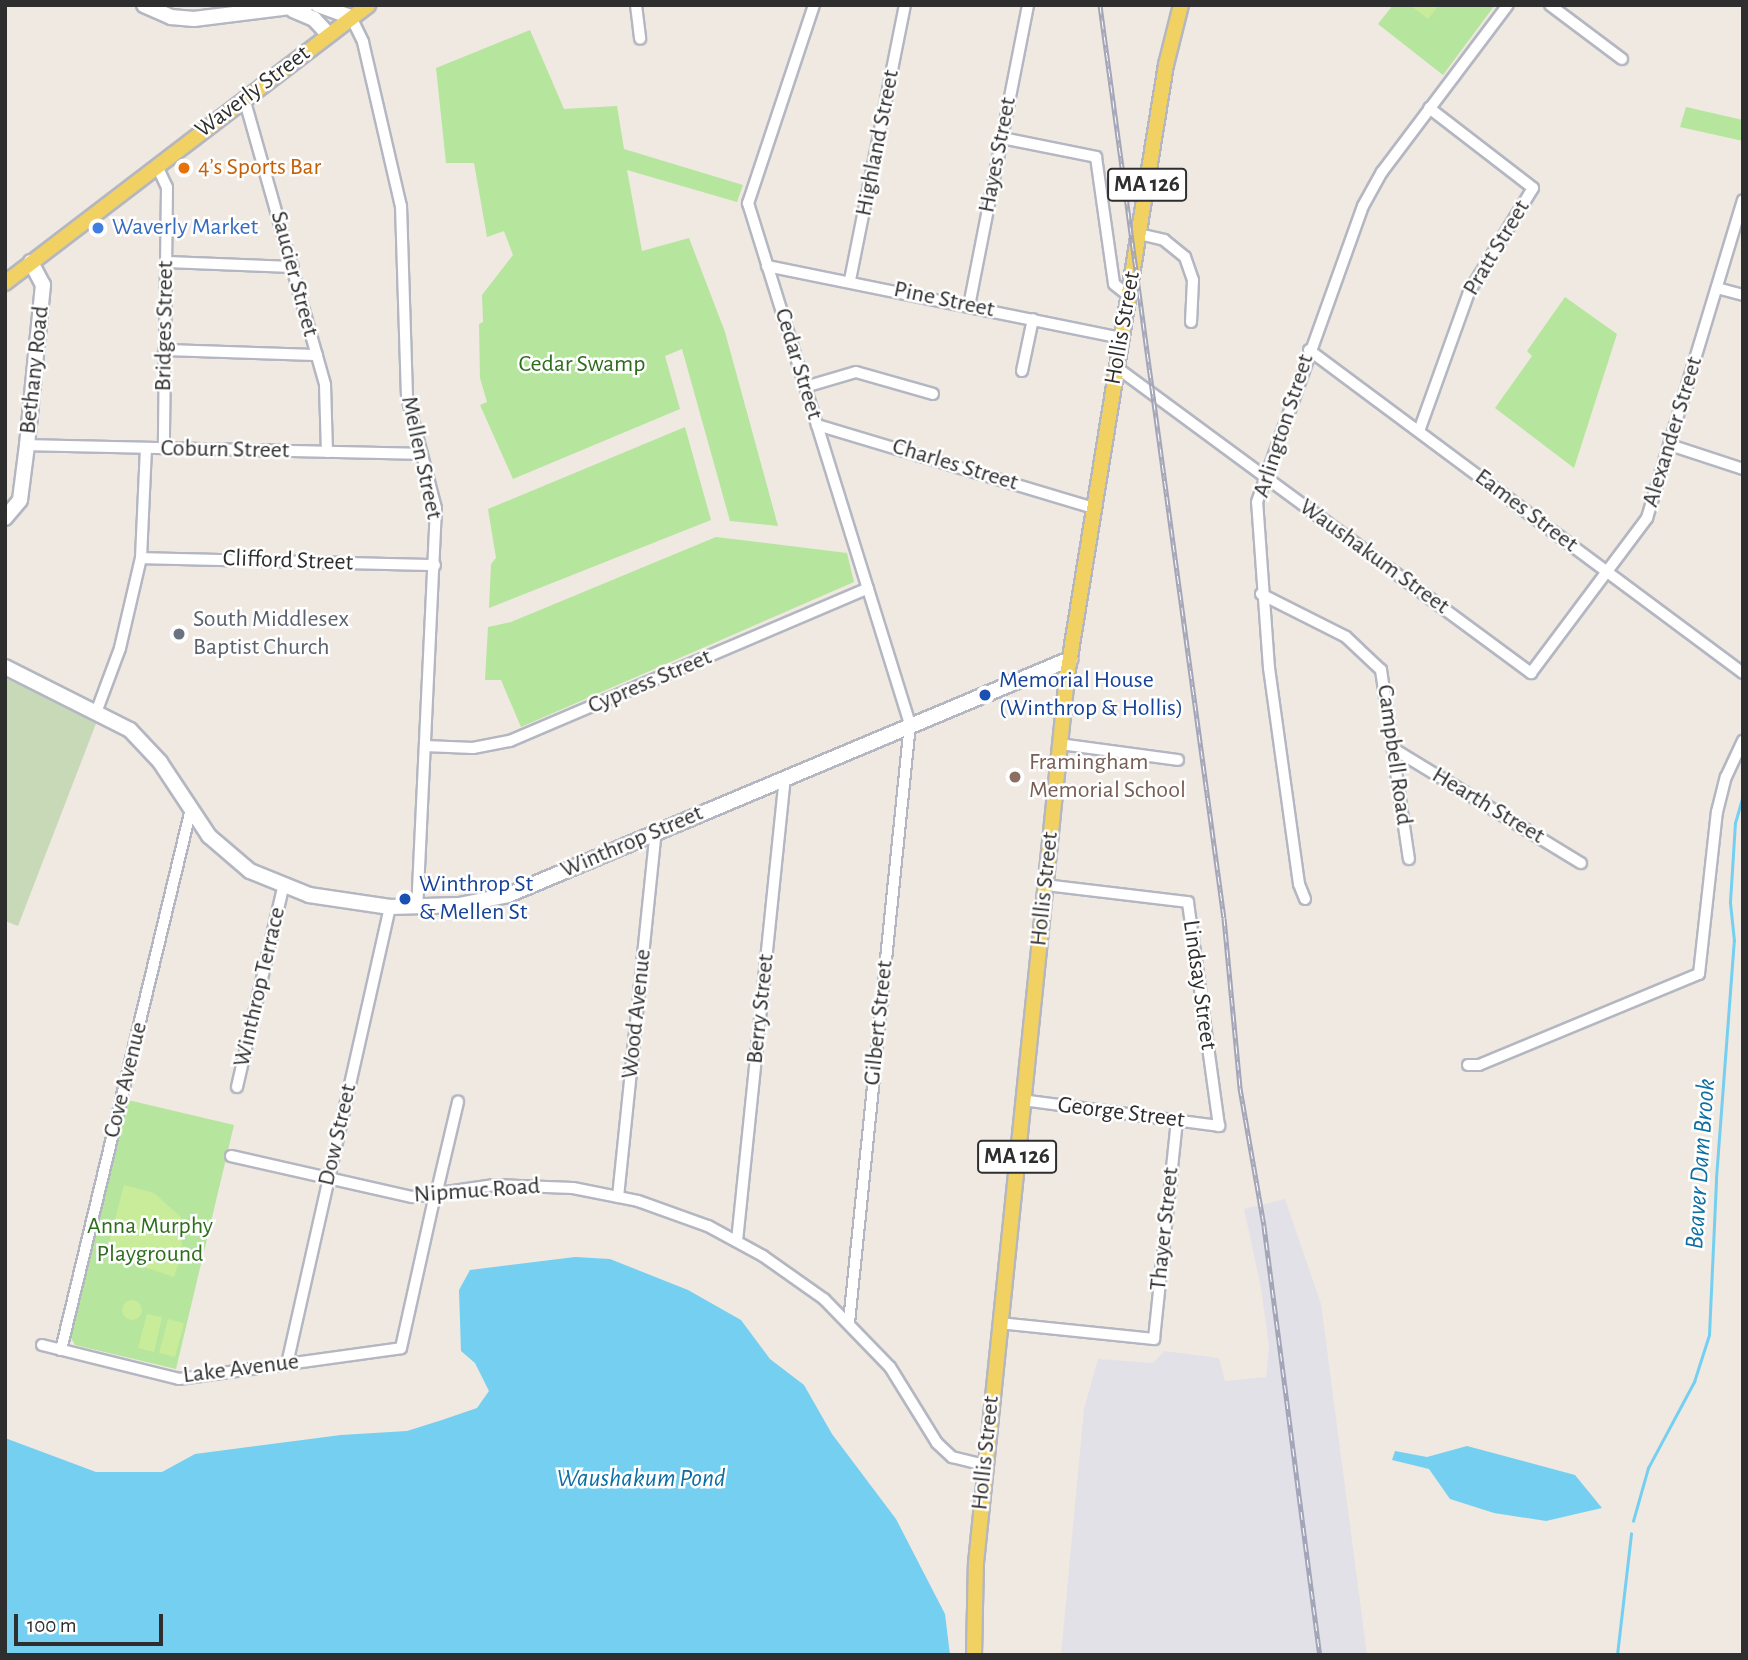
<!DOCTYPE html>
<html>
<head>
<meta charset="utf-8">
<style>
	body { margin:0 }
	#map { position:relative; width:1748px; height:1660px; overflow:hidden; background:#efe9e1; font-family:"Alegreya Sans",sans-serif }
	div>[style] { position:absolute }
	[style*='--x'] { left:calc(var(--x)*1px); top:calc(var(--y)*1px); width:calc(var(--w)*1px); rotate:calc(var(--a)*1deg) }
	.industrial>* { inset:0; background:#e3e1e8 }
	.green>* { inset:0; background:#b6e59e }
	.cemetery>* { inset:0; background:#c8d9b8 }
	.pitch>* { inset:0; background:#c9ec9a }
	.round { border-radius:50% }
	.water>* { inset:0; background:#75cff0 }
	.stream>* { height:2.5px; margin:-1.25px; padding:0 1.25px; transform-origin:1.25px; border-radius:1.25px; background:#75cff0 }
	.roads { filter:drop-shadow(2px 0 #b4b7c1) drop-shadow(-2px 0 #b4b7c1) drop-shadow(0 2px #b4b7c1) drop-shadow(0 -2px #b4b7c1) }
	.street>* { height:10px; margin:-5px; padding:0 5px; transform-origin:5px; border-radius:5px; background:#fff }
	.secondary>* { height:14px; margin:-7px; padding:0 7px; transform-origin:7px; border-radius:7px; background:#fff }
	.primary>* { height:14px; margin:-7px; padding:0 7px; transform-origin:7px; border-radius:7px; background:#f2d163 }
	.rail>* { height:5px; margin-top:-2.5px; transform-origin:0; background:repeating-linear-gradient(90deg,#fff 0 8px,#a3a6b8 0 16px); box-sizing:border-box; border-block:2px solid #a3a6b8 }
	.dots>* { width:19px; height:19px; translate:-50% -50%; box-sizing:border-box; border:4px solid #fff; border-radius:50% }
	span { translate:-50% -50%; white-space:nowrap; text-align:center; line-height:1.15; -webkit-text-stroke:5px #fff; paint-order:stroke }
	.shield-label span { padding:2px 5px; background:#fff; border:2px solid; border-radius:5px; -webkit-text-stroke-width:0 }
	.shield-label { font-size:23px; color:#2e2e2e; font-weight:700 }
	.street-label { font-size:24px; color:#2e2e2e }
	.food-label { font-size:24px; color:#c56008 }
	.left { translate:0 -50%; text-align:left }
	.shop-label { font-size:24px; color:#366cbe }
	.park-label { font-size:24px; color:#2c6e1b }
	.worship-label { font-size:24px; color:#5b616d }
	.transit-label { font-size:24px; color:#164399 }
	.education-label { font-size:24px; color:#785e54 }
	.water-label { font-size:26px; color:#0d6fa3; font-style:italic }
	.frame { position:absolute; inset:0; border:7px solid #2e2e2e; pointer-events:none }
	.scale { position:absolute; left:14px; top:1614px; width:149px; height:32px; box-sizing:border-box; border:4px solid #2e2e2e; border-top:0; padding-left:9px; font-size:21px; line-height:24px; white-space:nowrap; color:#2e2e2e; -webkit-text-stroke:5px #fff; paint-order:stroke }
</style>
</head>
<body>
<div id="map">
	<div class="industrial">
		<div style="clip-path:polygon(1285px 1199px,1321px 1304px,1367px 1655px,1061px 1655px,1084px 1409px,1098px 1359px,1153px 1363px,1164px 1351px,1219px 1358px,1225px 1381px,1266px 1377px,1269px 1347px,1261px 1288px,1244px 1209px)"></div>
	</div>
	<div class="green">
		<div style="clip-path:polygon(1393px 5px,1495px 5px,1443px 75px,1378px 24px)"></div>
		<div style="clip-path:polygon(530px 30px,564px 109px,617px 106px,624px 149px,743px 185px,737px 202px,627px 170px,642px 251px,689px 238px,725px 332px,778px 526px,730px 521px,682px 349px,665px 356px,680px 409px,513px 479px,480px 405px,487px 402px,480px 378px,479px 324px,483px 322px,482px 295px,513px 255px,504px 231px,487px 237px,474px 163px,446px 163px,436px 68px)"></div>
		<div style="clip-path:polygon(1686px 107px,1743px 120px,1743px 141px,1680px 127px)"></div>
		<div style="clip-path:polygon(1565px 297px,1617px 334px,1574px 468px,1495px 408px,1532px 356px,1527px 351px)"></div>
		<div style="clip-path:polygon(685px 427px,711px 520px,489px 608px,491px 564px,496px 558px,488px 509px)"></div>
		<div style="clip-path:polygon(716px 537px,847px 553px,854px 582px,521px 727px,501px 680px,485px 680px,488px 627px,511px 622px)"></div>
		<div style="clip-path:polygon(128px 1100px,234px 1125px,176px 1369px,75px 1345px,71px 1338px)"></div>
	</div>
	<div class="cemetery">
		<div style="clip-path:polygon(5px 678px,97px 721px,18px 926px,5px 921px)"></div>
	</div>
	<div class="pitch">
		<div style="clip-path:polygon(1410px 5px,1439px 5px,1428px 19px)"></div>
		<div style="clip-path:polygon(124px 1185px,154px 1193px,181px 1217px,182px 1253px,174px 1277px,106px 1254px)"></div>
		<div class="round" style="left:122px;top:1300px;width:20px;height:20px"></div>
		<div style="clip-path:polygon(147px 1314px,162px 1317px,154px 1352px,138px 1348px)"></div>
		<div style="clip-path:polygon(168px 1319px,184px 1323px,175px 1357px,159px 1353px)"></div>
	</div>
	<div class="water">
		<div style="clip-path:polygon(575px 1257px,610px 1259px,688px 1290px,741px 1320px,770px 1359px,804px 1385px,832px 1434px,896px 1519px,945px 1614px,950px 1655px,5px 1655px,5px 1438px,96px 1472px,162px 1472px,195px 1454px,341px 1435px,407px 1431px,442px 1420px,477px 1408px,489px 1391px,475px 1363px,461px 1351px,459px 1290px,470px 1270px)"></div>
		<div style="clip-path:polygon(1467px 1446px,1575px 1475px,1602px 1508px,1546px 1521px,1494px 1513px,1450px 1499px,1429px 1469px,1392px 1460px,1395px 1451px,1427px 1457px)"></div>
	</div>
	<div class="stream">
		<div style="--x:1633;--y:1521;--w:55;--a:-74.2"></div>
		<div style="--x:1648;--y:1468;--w:98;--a:-61.9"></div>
		<div style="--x:1694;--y:1382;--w:49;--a:-72.3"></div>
		<div style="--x:1709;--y:1335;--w:157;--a:-87.4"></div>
		<div style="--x:1716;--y:1178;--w:238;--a:-85.7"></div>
		<div style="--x:1734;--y:941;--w:39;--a:-96"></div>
		<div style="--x:1730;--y:902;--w:79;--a:-86.4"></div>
		<div style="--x:1735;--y:823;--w:29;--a:-74"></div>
		<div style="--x:1617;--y:1655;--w:122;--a:-83.4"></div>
	</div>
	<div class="roads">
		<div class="street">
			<div style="--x:636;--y:5;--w:34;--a:83"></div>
			<div style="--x:814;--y:5;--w:209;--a:108.4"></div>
			<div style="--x:748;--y:203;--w:546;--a:72.73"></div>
			<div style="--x:910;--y:724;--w:601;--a:95.82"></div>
			<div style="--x:1550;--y:5;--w:90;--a:36.9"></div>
			<div style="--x:351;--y:17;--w:28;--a:64"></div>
			<div style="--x:363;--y:42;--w:168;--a:77"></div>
			<div style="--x:401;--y:206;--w:191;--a:88.2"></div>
			<div style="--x:407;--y:397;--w:115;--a:75.4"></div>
			<div style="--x:436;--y:508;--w:398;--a:92.7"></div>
			<div style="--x:244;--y:98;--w:298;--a:74.2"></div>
			<div style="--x:325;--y:385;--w:67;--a:88.3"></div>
			<div style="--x:1002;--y:138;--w:96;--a:11.4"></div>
			<div style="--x:1096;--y:157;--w:128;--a:81.9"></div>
			<div style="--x:1114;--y:284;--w:19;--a:39"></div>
			<div style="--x:157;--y:166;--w:23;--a:65"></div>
			<div style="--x:167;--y:187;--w:261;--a:90.7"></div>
			<div style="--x:1139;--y:234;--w:26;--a:13"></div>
			<div style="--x:1164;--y:240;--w:27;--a:39"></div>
			<div style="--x:1185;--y:257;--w:24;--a:71"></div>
			<div style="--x:1193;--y:280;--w:42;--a:92.7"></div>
			<div style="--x:166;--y:262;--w:127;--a:2.3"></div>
			<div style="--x:767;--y:266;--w:361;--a:11.5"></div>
			<div style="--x:850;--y:280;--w:280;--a:-78.7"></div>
			<div style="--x:1717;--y:288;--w:27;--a:15"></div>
			<div style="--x:969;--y:306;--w:307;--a:-78.9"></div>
			<div style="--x:164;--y:350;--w:153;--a:1.9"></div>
			<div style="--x:1309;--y:350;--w:541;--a:36.66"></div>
			<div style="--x:1116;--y:367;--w:516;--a:36.4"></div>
			<div style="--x:1531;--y:673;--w:194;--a:-53.2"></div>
			<div style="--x:1647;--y:518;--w:332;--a:-73.2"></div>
			<div style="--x:1022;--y:371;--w:53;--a:-78.1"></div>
			<div style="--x:805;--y:387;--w:53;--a:-16.4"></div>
			<div style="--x:856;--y:372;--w:80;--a:15.9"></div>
			<div style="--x:817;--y:425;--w:289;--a:16.7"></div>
			<div style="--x:1419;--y:431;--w:148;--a:-70.2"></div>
			<div style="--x:1469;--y:292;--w:122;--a:-58.4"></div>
			<div style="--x:1533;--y:188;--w:131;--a:-142.4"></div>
			<div style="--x:27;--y:445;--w:395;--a:1.3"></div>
			<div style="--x:1670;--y:445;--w:77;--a:18.2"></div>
			<div style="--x:141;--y:558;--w:294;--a:1.4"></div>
			<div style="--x:1261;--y:594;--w:95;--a:26.8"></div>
			<div style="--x:1346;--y:637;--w:48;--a:43.3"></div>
			<div style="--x:1381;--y:670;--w:191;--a:81.6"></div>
			<div style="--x:97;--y:710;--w:66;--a:-69.6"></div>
			<div style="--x:120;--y:648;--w:92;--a:-76.9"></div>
			<div style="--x:141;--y:558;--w:110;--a:-87.4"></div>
			<div style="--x:1060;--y:744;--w:119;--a:7.7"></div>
			<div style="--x:425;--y:746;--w:48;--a:2.4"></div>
			<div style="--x:473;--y:748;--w:38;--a:-11"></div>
			<div style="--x:510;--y:741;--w:389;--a:-23.1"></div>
			<div style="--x:1394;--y:749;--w:219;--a:31.4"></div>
			<div style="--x:1305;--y:899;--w:16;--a:-112"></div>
			<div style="--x:1299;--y:884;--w:218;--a:-97.9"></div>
			<div style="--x:1269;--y:668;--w:166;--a:-94.1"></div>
			<div style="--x:1257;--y:502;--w:314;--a:-70.3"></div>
			<div style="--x:1363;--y:206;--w:39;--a:-61"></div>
			<div style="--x:1382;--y:172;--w:209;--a:-53"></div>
			<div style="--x:1468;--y:1065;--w:11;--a:0"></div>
			<div style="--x:1479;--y:1065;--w:238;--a:-22.5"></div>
			<div style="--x:1699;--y:974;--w:163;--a:-83.7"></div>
			<div style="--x:1717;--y:812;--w:36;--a:-76"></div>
			<div style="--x:1726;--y:777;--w:40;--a:-65"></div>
			<div style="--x:237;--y:1087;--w:204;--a:-77"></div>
			<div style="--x:1022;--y:1100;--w:199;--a:7.5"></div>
			<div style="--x:1219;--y:1126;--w:226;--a:-97.9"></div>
			<div style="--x:1188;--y:902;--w:144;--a:-173.2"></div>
			<div style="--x:231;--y:1156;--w:186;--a:12.8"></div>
			<div style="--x:412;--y:1197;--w:83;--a:-8.3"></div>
			<div style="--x:494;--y:1185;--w:79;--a:2.2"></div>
			<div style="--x:573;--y:1188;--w:66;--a:11.3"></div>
			<div style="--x:638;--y:1201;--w:74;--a:19.7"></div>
			<div style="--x:708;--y:1226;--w:63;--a:28.6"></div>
			<div style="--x:763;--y:1256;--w:75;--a:35.2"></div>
			<div style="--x:824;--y:1299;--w:95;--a:45.9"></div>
			<div style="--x:890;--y:1367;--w:89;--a:58.3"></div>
			<div style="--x:937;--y:1443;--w:21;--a:43"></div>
			<div style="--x:952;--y:1457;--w:34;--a:14"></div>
			<div style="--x:436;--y:1195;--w:96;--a:-76.7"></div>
			<div style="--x:618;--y:1197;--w:367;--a:-84.1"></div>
			<div style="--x:737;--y:1241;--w:466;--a:-84.1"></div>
			<div style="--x:999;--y:1323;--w:156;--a:5.9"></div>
			<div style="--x:1154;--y:1339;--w:220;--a:-84"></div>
			<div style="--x:42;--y:1345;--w:141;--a:13.9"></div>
			<div style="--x:179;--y:1379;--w:224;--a:-7.9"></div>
			<div style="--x:401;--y:1348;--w:157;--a:-77.5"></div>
			<div style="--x:61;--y:1350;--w:556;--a:-76.49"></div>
			<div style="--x:287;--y:1364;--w:468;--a:-77.3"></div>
		</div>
		<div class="secondary">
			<div style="--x:144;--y:5;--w:30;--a:24"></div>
			<div style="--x:171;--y:17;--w:23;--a:5"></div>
			<div style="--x:194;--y:19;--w:113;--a:-7.1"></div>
			<div style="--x:318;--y:5;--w:35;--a:20"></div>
			<div style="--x:293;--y:10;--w:23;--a:23"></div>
			<div style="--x:314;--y:19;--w:21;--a:47"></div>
			<div style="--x:5;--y:518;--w:23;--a:-50"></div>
			<div style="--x:20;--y:500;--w:55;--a:-82.7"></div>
			<div style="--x:27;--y:445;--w:161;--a:-84.3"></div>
			<div style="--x:43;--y:285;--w:26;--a:-118"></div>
			<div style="--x:5;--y:667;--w:140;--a:26.7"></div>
			<div style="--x:130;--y:730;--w:44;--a:46.8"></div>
			<div style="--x:160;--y:762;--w:89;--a:56.5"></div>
			<div style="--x:209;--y:836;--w:54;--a:40.5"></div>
			<div style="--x:250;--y:871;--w:64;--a:22.1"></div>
			<div style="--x:309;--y:895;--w:82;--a:8.4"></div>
			<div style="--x:390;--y:907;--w:69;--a:-1.7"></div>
			<div style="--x:459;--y:905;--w:50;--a:-11.5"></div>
			<div style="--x:508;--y:895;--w:610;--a:-22.78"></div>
		</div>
		<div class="primary">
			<div style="--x:5;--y:283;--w:457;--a:-37.4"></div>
			<div style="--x:974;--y:1655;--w:92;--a:-88.8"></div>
			<div style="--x:976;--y:1563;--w:892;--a:-84.14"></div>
			<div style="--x:1067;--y:676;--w:619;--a:-80.8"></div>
			<div style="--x:1166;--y:65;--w:62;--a:-76"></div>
		</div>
	</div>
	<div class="rail">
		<div style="--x:1100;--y:5;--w:921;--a:82.27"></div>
		<div style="--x:1224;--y:918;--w:171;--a:84.6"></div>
		<div style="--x:1240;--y:1088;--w:140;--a:80.1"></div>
		<div style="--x:1264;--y:1226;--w:433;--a:82.6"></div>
	</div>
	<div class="dots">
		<div style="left:184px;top:168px;background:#e8710a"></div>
		<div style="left:98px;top:228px;background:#3f7fe0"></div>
		<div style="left:179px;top:634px;background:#6b7280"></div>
		<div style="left:985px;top:695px;background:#1a4fb4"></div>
		<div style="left:1015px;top:777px;background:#8d6e63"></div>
		<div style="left:405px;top:899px;background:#1a4fb4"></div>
	</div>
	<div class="shield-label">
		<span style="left:1147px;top:185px">MA 126</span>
		<span style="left:1017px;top:1157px">MA 126</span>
	</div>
	<div class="street-label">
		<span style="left:253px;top:92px;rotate:-37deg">Waverly Street</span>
		<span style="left:878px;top:143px;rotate:-79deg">Highland Street</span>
		<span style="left:998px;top:155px;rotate:-79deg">Hayes Street</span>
		<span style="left:1497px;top:248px;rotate:-59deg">Pratt Street</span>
		<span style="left:294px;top:274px;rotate:75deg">Saucier Street</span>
		<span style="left:944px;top:300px;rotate:12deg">Pine Street</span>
		<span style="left:165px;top:326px;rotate:-89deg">Bridges Street</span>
		<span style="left:1123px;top:328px;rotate:-80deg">Hollis Street</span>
		<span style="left:798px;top:364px;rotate:73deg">Cedar Street</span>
		<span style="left:35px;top:370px;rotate:-84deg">Bethany Road</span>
		<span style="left:1284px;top:426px;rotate:-72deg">Arlington Street</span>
		<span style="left:1673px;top:432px;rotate:-73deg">Alexander Street</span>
		<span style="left:225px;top:450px;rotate:1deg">Coburn Street</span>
		<span style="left:421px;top:458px;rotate:78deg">Mellen Street</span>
		<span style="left:955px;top:465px;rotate:17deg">Charles Street</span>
		<span style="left:1526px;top:511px;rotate:37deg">Eames Street</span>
		<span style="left:1374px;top:557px;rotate:36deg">Waushakum Street</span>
		<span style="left:288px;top:561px;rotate:2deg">Clifford Street</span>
		<span style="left:650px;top:682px;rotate:-23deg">Cypress Street</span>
		<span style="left:1394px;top:755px;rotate:82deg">Campbell Road</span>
		<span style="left:1488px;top:806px;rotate:31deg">Hearth Street</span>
		<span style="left:632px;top:842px;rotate:-23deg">Winthrop Street</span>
		<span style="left:1045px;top:889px;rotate:-84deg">Hollis Street</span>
		<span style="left:1199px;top:985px;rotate:82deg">Lindsay Street</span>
		<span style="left:260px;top:987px;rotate:-77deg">Winthrop Terrace</span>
		<span style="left:761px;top:1009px;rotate:-84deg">Berry Street</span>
		<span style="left:637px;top:1014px;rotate:-84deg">Wood Avenue</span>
		<span style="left:879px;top:1023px;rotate:-84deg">Gilbert Street</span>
		<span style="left:126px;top:1080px;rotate:-76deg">Cove Avenue</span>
		<span style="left:1121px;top:1113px;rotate:7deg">George Street</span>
		<span style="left:338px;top:1135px;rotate:-77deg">Dow Street</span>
		<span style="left:477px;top:1191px;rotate:-4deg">Nipmuc Road</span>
		<span style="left:1165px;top:1229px;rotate:-84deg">Thayer Street</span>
		<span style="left:241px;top:1369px;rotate:-7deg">Lake Avenue</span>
		<span style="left:986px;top:1453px;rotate:-84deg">Hollis Street</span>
	</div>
	<div class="food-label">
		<span class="left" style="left:198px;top:168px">4’s Sports Bar</span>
	</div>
	<div class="shop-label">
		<span class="left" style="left:112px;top:228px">Waverly Market</span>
	</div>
	<div class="park-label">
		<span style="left:582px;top:365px">Cedar Swamp</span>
		<span style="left:150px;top:1241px">Anna Murphy<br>Playground</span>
	</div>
	<div class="worship-label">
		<span class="left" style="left:193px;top:634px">South Middlesex<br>Baptist Church</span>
	</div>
	<div class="transit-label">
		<span class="left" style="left:999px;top:695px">Memorial House<br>(Winthrop &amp; Hollis)</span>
		<span class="left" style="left:419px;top:899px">Winthrop St<br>&amp; Mellen St</span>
	</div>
	<div class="education-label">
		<span class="left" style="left:1029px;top:777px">Framingham<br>Memorial School</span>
	</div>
	<div class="water-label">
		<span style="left:1701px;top:1164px;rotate:-86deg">Beaver Dam Brook</span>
		<span style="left:641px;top:1479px">Waushakum Pond</span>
	</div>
	<div class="frame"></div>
	<div class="scale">100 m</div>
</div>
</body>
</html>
